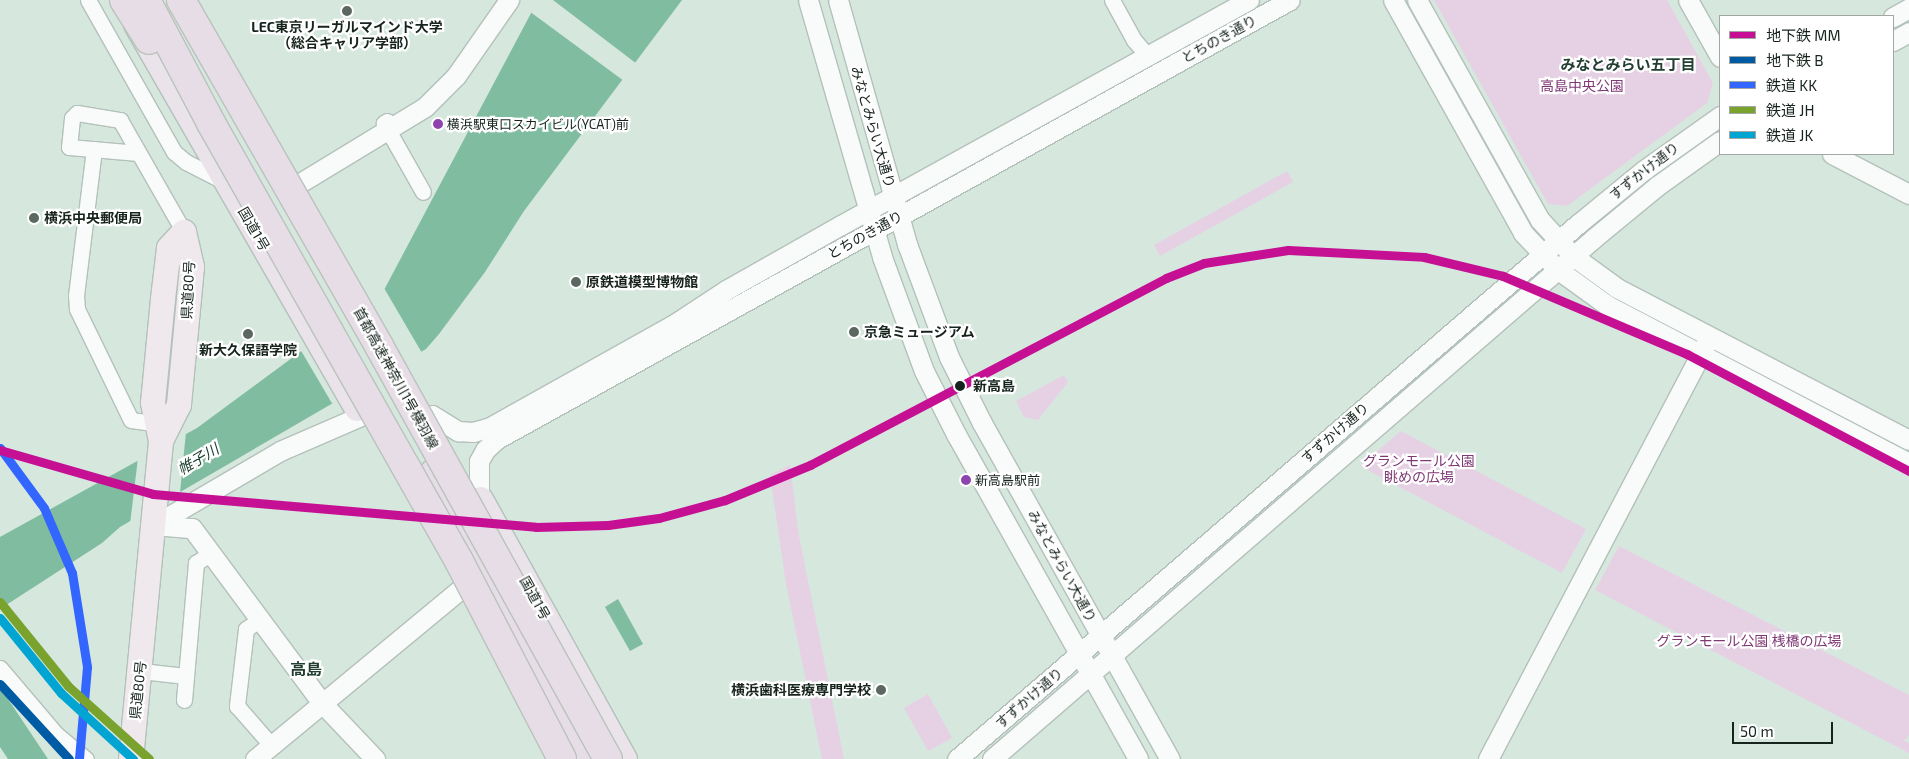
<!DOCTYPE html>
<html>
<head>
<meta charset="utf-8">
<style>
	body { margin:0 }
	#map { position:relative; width:1909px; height:759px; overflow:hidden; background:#d6e7de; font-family:"Exo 2","Noto Sans JP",sans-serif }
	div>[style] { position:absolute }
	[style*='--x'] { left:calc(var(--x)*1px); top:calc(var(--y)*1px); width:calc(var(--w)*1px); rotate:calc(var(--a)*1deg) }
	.green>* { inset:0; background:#e6d1e4 }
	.water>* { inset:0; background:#80bca0 }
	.pier>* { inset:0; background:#d6e7de }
	.roads { filter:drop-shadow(1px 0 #b3c1ba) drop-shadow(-1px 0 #b3c1ba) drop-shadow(0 1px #b3c1ba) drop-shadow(0 -1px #b3c1ba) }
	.minor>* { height:15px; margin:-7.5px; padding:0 7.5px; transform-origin:7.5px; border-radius:7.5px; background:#f9fbfa }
	.tertiary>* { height:19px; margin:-9.5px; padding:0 9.5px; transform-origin:9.5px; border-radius:9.5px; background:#f9fbfa }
	.primary>* { height:24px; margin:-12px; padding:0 12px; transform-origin:12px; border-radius:12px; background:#efe9ee }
	.trunk>* { height:25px; margin:-12.5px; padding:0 12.5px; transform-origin:12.5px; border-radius:12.5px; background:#ebe3ea }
	.motorway>* { height:28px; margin:-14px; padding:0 14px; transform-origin:14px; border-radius:14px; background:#e7dde6 }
	.bridges { filter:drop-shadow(1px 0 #bac2bd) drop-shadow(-1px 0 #bac2bd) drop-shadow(0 1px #bac2bd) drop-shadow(0 -1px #bac2bd) }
	.motorway-bridge>* { height:28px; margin:-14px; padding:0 14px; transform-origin:14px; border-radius:14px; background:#e7dde6 }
	.rail-1>* { height:9px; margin:-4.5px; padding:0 4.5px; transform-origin:4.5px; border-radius:4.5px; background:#36f }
	.rail-2>* { height:9px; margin:-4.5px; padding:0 4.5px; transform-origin:4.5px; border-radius:4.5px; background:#79a32d }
	.rail-3>* { height:9px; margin:-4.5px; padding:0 4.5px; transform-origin:4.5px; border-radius:4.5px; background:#02a4d1 }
	.metro-1>* { height:9px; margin:-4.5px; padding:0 4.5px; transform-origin:4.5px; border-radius:4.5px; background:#c61094 }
	.metro-2>* { height:9px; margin:-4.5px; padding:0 4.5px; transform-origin:4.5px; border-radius:4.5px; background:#005ba5 }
	.dots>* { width:14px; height:14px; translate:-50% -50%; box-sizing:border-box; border:2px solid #fff; border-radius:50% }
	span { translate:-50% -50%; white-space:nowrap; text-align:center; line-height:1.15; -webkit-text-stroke:4.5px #fff; paint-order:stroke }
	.bus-label { font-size:13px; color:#17241d }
	.left { translate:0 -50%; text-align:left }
	.poi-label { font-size:14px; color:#17241d; font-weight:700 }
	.right { translate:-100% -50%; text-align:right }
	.street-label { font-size:14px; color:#17241d }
	.park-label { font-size:14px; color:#7f3975 }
	.stop-label { font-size:14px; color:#17241d; font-weight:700 }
	.neighbourhood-label { font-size:15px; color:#233f31; font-weight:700 }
	.water-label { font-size:15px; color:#1a3d2e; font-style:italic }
	.quarter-label { font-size:16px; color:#233f31; font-weight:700 }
	.legend { position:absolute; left:1719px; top:15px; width:175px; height:140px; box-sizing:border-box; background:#fff; border:1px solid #a2a7a5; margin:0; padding:6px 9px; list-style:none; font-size:15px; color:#17241d }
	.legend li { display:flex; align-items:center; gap:10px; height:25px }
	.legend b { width:25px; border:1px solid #a2a7a5 }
	.scale { position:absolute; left:1732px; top:722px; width:101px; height:22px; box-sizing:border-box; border:2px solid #17241d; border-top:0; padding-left:6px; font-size:15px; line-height:18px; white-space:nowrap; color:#17241d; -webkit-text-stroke:4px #fff; paint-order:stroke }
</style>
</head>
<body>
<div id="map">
	<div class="green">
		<div style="clip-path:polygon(1434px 0,1667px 0,1713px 83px,1707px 103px,1567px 206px,1548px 204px)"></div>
		<div style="clip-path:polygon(1287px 171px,1293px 182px,1160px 256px,1154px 245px)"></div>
		<div style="clip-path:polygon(1064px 375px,1068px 382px,1038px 420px,1024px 417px,1016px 401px)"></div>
		<div style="clip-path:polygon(1401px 431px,1586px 529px,1562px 573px,1360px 466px)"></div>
		<div style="clip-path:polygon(790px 465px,799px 536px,844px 759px,822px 759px,786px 584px,770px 475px)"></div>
		<div style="clip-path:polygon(1619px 546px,1909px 695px,1909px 735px,1904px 741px,1909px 743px,1909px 753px,1595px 590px)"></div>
		<div style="clip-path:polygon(928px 694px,952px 738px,928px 751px,904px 708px)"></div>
	</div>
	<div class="water">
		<div style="clip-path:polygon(538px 0,682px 0,524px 211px,485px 272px,439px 334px,426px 349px,120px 527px,102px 543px,0 609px,0 537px,197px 428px,384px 290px)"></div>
		<div style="clip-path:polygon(618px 599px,643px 644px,630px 651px,605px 607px)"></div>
		<div style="clip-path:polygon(0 687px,48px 759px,8px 759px,0 747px)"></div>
	</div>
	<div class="pier">
		<div style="clip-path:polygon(535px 0,553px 0,637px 64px,624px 81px,529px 11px)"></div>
		<div style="clip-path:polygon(384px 288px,422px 353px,333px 405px,300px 349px)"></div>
		<div style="clip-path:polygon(186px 432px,180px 493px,130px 524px,138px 458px)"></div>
	</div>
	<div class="roads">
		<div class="minor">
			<div style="--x:88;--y:0;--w:175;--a:60.5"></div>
			<div style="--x:174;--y:152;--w:16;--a:40"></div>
			<div style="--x:186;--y:162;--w:44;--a:27.1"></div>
			<div style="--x:1112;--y:0;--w:46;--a:61.2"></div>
			<div style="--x:1134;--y:40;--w:21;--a:49"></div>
			<div style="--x:387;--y:121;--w:4;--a:146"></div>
			<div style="--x:384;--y:123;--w:79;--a:60.5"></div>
			<div style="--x:94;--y:149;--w:147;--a:97"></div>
			<div style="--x:76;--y:295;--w:14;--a:86"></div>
			<div style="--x:77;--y:309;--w:123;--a:64.1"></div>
			<div style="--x:131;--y:420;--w:35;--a:8"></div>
			<div style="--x:138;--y:153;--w:69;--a:-175"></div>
			<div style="--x:69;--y:147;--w:29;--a:-84"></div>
			<div style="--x:72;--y:118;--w:7;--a:-45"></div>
			<div style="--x:77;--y:113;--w:44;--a:9.2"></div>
			<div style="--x:120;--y:120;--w:129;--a:60.3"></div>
			<div style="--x:259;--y:620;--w:16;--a:145"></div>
			<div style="--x:246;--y:629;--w:78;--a:96.7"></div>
			<div style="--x:237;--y:706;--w:52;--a:48.9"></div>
			<div style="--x:0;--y:668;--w:87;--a:49.7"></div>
			<div style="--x:56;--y:734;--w:39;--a:40"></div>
			<div style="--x:141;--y:671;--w:45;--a:6.3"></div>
			<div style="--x:184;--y:700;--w:138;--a:-85"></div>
			<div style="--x:196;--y:563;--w:18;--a:-34"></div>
		</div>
		<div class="tertiary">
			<div style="--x:808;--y:0;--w:267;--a:73.9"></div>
			<div style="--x:882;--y:257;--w:121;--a:69.8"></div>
			<div style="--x:924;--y:371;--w:73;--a:63.1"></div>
			<div style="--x:957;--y:436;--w:370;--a:60.7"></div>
			<div style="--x:838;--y:0;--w:254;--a:74.2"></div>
			<div style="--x:907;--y:244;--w:121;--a:69.6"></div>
			<div style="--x:949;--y:357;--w:74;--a:63.4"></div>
			<div style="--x:982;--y:423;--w:385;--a:60.8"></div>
			<div style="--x:1393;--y:0;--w:267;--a:60.8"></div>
			<div style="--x:1523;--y:233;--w:50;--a:46.6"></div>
			<div style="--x:1557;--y:269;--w:62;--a:35.8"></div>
			<div style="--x:1607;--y:305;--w:341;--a:27.6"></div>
			<div style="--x:1417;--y:0;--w:252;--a:60.8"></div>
			<div style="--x:1540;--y:220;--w:49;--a:47.5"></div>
			<div style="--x:1573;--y:256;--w:54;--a:36"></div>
			<div style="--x:1617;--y:288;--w:329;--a:27.5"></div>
			<div style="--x:1688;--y:0;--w:65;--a:60.7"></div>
			<div style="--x:1893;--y:17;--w:18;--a:-29"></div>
			<div style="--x:1893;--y:41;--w:18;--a:-29"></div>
			<div style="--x:1832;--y:154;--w:87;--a:27.5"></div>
			<div style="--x:300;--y:183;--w:146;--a:-31.3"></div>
			<div style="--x:425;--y:107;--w:44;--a:-45"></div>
			<div style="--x:456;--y:76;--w:93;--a:-55.1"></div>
			<div style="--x:432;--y:415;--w:31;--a:32"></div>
			<div style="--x:458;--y:431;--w:15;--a:4"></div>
			<div style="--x:473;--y:432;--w:18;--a:-16"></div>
			<div style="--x:490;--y:427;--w:213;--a:-29.2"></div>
			<div style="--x:676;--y:323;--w:60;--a:-33.4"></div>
			<div style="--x:726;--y:290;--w:132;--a:-29.5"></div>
			<div style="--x:841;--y:225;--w:466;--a:-28.9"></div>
			<div style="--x:479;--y:498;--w:37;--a:-90"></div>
			<div style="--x:479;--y:461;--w:13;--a:-61"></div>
			<div style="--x:485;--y:450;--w:16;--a:-43"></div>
			<div style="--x:497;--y:439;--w:906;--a:-28.97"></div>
			<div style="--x:154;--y:525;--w:38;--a:5"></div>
			<div style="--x:192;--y:528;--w:217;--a:53.4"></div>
			<div style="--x:321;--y:702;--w:79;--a:46.5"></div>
			<div style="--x:154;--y:525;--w:146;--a:-30.4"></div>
			<div style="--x:280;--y:451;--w:88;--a:-23.4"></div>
			<div style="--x:255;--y:759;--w:265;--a:-39.6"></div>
			<div style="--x:957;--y:759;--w:820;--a:-40.75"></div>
			<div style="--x:1578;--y:224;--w:85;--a:-39.3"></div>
			<div style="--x:1644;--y:170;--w:93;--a:-35.4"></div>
			<div style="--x:992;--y:759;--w:796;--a:-40.87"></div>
			<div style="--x:1594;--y:238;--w:82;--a:-39.5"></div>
			<div style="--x:1657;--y:186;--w:77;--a:-35.5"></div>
			<div style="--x:1488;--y:759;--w:470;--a:-62.3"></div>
		</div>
		<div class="primary">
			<div style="--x:131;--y:759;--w:319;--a:-84.6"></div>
			<div style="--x:161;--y:441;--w:39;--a:-102"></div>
			<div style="--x:153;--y:403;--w:104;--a:-84.5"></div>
			<div style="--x:163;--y:299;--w:51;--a:-83.3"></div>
			<div style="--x:169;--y:248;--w:22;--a:-47"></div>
			<div style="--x:184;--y:232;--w:36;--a:77"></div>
			<div style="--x:192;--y:267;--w:139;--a:95.4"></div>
			<div style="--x:179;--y:405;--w:40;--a:116.6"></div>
		</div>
		<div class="trunk">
			<div style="--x:136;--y:24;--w:443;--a:60.1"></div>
			<div style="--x:480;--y:499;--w:297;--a:61"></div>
		</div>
		<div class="motorway">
			<div style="--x:434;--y:473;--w:326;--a:61.4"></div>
		</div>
	</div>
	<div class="bridges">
		<div class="motorway-bridge">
			<div style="--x:124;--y:0;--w:47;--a:58"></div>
			<div style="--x:146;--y:0;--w:139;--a:62.1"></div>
			<div style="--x:211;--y:123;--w:503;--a:60.48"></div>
			<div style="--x:459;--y:561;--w:223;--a:62.5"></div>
			<div style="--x:181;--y:0;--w:399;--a:60.2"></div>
			<div style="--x:379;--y:346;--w:472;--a:61"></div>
		</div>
	</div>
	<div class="rail-1">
		<div style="--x:0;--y:448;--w:74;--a:53.7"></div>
		<div style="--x:44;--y:508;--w:71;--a:66.7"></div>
		<div style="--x:72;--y:573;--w:95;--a:80.9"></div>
		<div style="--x:87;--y:667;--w:92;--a:95"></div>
	</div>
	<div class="rail-2">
		<div style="--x:0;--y:602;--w:108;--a:51"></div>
		<div style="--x:68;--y:686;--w:109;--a:42"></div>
	</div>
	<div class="rail-3">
		<div style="--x:0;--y:618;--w:97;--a:50.9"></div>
		<div style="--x:61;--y:693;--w:98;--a:42.5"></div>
	</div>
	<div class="metro-1">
		<div style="--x:0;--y:450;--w:159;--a:16"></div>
		<div style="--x:153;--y:494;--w:384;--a:4.9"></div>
		<div style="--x:536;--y:527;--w:72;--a:-1.6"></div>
		<div style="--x:608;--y:525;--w:51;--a:-7.8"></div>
		<div style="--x:659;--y:518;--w:68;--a:-15.3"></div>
		<div style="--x:725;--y:500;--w:92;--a:-22.4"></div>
		<div style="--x:810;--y:465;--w:402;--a:-27.7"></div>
		<div style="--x:1166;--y:278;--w:41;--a:-21.5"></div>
		<div style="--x:1204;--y:263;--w:85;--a:-8.8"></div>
		<div style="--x:1288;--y:250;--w:136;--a:2.9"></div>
		<div style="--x:1424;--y:257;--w:81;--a:13.5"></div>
		<div style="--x:1503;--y:276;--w:200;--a:23"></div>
		<div style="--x:1687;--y:354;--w:251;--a:27.8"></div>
	</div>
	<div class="metro-2">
		<div style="--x:0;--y:684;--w:102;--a:47.4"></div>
	</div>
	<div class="dots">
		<div style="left:347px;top:11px;background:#5a6861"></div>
		<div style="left:438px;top:124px;background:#8e44ad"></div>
		<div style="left:34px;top:218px;background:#5a6861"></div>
		<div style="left:576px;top:282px;background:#5a6861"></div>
		<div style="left:854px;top:332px;background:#5a6861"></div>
		<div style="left:248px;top:334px;background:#5a6861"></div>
		<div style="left:960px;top:386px;background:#17241d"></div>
		<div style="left:966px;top:480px;background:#8e44ad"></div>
		<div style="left:881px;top:690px;background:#5a6861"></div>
	</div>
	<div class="bus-label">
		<span class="left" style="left:447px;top:124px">横浜駅東口スカイビル(YCAT)前</span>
		<span class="left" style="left:975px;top:480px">新高島駅前</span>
	</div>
	<div class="poi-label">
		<span style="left:347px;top:35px">LEC東京リーガルマインド大学<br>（総合キャリア学部）</span>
		<span class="left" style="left:44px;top:218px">横浜中央郵便局</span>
		<span class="left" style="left:586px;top:282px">原鉄道模型博物館</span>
		<span class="left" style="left:864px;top:332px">京急ミュージアム</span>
		<span style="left:248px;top:350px">新大久保語学院</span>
		<span class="right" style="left:871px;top:690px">横浜歯科医療専門学校</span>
	</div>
	<div class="street-label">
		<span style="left:1219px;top:39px;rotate:-29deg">とちのき通り</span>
		<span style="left:873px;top:127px;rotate:74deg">みなとみらい大通り</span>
		<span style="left:1644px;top:171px;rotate:-38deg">すずかけ通り</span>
		<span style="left:254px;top:229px;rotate:60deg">国道1号</span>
		<span style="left:865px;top:235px;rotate:-29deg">とちのき通り</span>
		<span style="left:188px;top:290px;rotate:-87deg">県道80号</span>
		<span style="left:396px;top:378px;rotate:61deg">首都高速神奈川1号横羽線</span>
		<span style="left:1335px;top:433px;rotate:-41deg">すずかけ通り</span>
		<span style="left:1062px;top:566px;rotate:61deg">みなとみらい大通り</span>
		<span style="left:535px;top:598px;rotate:61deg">国道1号</span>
		<span style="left:138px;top:690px;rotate:-84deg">県道80号</span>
		<span style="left:1029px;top:698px;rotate:-41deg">すずかけ通り</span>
	</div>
	<div class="park-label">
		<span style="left:1582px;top:86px">高島中央公園</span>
		<span style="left:1419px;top:469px">グランモール公園<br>眺めの広場</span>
		<span style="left:1749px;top:641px">グランモール公園 桟橋の広場</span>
	</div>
	<div class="stop-label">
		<span class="left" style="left:973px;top:386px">新高島</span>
	</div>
	<div class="neighbourhood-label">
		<span style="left:1628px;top:65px">みなとみらい五丁目</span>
	</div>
	<div class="water-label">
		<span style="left:198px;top:459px;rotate:-31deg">帷子川</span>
	</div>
	<div class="quarter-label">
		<span style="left:306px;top:669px">高島</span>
	</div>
	<ul class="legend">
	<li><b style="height:6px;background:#c61094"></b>地下鉄 MM</li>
	<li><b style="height:6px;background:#005ba5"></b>地下鉄 B</li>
	<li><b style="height:6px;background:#36f"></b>鉄道 KK</li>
	<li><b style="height:6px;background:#79a32d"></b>鉄道 JH</li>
	<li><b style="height:6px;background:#02a4d1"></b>鉄道 JK</li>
	</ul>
	<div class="scale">50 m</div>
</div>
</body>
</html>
